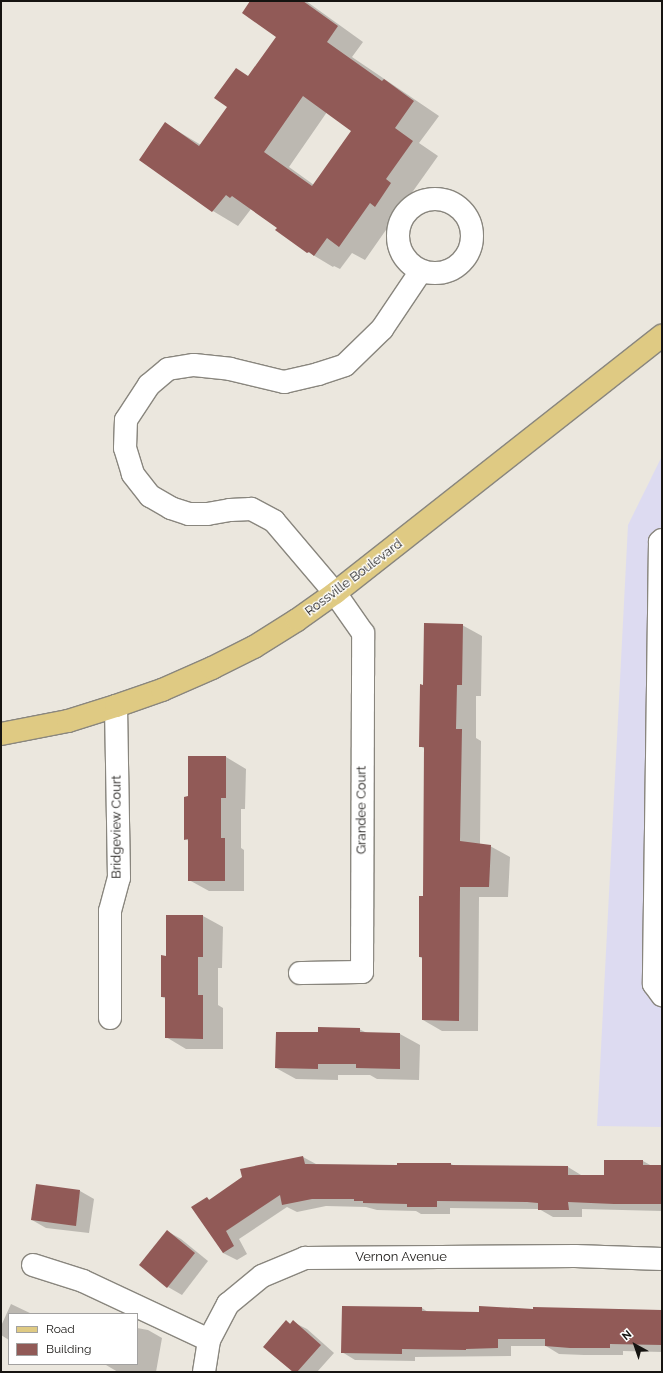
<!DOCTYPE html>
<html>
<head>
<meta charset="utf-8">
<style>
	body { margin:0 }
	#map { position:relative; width:663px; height:1373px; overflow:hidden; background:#ebe7de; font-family:Raleway,sans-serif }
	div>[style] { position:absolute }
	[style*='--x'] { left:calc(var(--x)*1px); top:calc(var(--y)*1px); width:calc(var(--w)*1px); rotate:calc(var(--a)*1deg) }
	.commercial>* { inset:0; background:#dddbf1 }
	.shadow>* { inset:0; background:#0003 }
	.building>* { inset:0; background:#915a57 }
	.roads { filter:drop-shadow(1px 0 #89867e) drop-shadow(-1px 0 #89867e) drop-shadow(0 1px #89867e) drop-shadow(0 -1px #89867e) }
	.minor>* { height:22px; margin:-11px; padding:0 11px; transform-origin:11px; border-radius:11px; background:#fff }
	.minor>.ring { margin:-11px; padding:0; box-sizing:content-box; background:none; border:22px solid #fff; border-radius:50% }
	.major>* { height:22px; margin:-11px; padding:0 11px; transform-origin:11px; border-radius:11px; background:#dfca83 }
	span { translate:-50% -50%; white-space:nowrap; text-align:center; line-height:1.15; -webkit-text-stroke:3px #fff; paint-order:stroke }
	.street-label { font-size:13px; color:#161411 }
	.frame { position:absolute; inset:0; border:2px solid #161411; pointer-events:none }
	.legend { position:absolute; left:8px; top:1313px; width:130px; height:52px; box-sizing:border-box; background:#fff; border:1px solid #a2a1a0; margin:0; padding:5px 7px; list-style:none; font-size:12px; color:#161411 }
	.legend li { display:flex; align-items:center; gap:8px; height:20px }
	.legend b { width:20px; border:1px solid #a2a1a0 }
	.north { position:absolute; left:615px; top:1325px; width:40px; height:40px; -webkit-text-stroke:3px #fff; paint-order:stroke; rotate:320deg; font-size:11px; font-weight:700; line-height:16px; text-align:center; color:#161411 }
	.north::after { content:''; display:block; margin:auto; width:14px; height:18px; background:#161411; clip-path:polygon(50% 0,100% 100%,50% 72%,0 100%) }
</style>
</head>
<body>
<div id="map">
	<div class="commercial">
		<div style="clip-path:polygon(662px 456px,662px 1127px,597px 1126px,628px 525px)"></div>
	</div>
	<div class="shadow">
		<div style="clip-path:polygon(evenodd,252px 1px,306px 1px,363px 42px,352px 57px,439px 116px,419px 143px,438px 156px,411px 194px,416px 198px,401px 220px,395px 217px,365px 260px,352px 253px,340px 269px,334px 266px,333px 267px,308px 252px,278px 228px,251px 209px,238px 226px,213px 211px,140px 160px,166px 124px,201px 145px,228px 107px,236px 69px,249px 77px,277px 37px,252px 1px,327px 112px,353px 131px,314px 185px,289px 167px,327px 112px)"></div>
		<div style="clip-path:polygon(462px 625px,482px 636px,481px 696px,476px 696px,476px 738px,481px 741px,480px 844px,490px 846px,510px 857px,508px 897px,479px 897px,478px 1031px,442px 1031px,423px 1020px,423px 959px,420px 957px,424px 897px,425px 749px,420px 746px,424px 686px)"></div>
		<div style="clip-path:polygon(226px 757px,246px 769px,245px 809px,241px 809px,241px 848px,244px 850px,244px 891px,209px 891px,189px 880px,189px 841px,185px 839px,189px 797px)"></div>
		<div style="clip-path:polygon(203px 916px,223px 927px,222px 968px,218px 968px,218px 1005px,223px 1008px,223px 1049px,186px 1049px,166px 1037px,166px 999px,162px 997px,167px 957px)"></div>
		<div style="clip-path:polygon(359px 1029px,367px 1033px,400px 1034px,420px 1045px,419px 1080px,377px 1079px,370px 1075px,338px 1075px,338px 1080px,296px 1079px,276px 1068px,319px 1033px)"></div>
		<div style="clip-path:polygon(303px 1157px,316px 1164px,398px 1166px,451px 1164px,455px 1166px,568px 1167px,581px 1175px,581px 1176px,605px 1176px,643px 1161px,652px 1166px,662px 1166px,662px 1211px,582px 1209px,582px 1217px,553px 1217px,539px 1209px,450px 1208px,450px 1214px,421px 1214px,416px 1211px,377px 1210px,366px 1207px,326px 1206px,297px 1212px,287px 1207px,239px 1239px,247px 1254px,237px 1260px,223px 1253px,207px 1198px,210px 1200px)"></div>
		<div style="clip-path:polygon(37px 1185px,80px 1191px,94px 1199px,89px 1233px,46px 1228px,32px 1220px)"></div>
		<div style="clip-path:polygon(167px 1231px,181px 1239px,208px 1261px,182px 1295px,168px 1287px,140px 1265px)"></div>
		<div style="clip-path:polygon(11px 1304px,32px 1314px,9px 1314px,9px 1340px,1px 1335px,1px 1326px)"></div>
		<div style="clip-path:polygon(422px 1308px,428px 1312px,480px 1313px,534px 1310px,662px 1311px,662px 1352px,623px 1351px,623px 1355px,584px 1355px,559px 1354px,546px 1346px,511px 1346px,511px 1356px,415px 1357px,415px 1361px,355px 1360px,342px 1352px)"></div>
		<div style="clip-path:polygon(286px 1321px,291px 1324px,293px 1322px,307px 1329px,334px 1353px,317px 1372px,294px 1372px)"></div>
		<div style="clip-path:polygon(137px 1328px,148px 1330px,162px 1338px,156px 1372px,118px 1372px,106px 1365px,107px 1364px,137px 1364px)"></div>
	</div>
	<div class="building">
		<div style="clip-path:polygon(evenodd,250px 1px,303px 1px,338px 26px,327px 42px,382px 81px,384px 79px,414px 101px,395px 128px,413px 141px,386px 179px,391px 183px,375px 207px,370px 203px,339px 247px,327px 238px,314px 256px,309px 252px,307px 253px,275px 230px,277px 228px,232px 196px,230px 198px,226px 195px,212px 212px,139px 160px,165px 122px,199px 146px,227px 107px,214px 98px,236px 68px,248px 76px,276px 37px,242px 13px,250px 1px,303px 96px,351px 131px,312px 186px,264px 152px,303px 96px)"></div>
		<div style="clip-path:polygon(424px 623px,463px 624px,462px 685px,457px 685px,456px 729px,462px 729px,460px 841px,491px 845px,489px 887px,460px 887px,459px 1021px,422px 1020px,422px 957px,419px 957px,419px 896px,423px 896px,424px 747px,419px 747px,420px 684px,423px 685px)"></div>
		<div style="clip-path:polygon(188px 756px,226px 756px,226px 798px,221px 798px,221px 838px,225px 838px,225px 881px,188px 881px,188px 839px,184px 840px,184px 797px,188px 796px)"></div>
		<div style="clip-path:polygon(166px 915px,203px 915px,203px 957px,198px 957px,198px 995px,203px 995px,203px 1039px,165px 1038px,165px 997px,161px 997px,161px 955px,166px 956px)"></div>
		<div style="clip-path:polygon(318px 1027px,360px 1028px,360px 1032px,400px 1033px,400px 1069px,356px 1068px,356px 1064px,318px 1064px,318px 1069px,275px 1068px,276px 1032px,318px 1032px)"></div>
		<div style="clip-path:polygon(303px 1156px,305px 1164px,397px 1165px,397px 1163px,451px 1163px,451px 1165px,568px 1166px,568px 1175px,604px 1175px,604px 1160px,643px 1160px,643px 1165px,662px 1165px,662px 1204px,614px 1204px,568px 1202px,569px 1210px,538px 1210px,538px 1203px,527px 1202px,437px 1201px,437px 1207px,407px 1207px,407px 1204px,363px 1203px,363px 1201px,354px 1201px,354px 1199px,312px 1199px,282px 1205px,280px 1195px,226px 1231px,234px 1246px,223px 1253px,191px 1207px,207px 1197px,209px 1200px,242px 1177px,240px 1169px)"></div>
		<div style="clip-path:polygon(36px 1184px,80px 1190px,76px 1226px,31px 1220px)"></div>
		<div style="clip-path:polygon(167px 1230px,195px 1253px,167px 1288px,139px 1265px)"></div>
		<div style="clip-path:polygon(342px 1306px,422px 1307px,422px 1311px,479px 1312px,479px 1306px,533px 1309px,533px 1307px,662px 1310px,662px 1345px,610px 1344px,610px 1348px,570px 1348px,545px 1346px,545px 1339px,498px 1339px,498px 1348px,466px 1349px,466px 1350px,402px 1349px,402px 1354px,341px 1353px)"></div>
		<div style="clip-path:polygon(286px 1320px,290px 1324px,293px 1320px,321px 1345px,297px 1372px,293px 1372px,263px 1347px)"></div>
	</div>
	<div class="roads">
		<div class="minor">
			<div class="ring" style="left:398px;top:199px;width:52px;height:52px"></div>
			<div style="--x:662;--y:540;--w:3;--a:135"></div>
			<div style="--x:660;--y:542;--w:442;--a:90.8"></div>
			<div style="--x:654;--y:984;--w:14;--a:54"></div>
			<div style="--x:300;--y:973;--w:62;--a:-0.9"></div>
			<div style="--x:362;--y:972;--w:339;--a:-89.8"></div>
			<div style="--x:363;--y:633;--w:49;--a:-125"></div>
			<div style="--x:335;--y:593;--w:94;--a:-130.3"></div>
			<div style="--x:274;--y:521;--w:26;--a:-152"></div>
			<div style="--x:251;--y:509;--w:21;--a:177"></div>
			<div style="--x:230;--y:510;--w:23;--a:170"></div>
			<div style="--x:207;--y:514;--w:18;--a:180"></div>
			<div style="--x:189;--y:514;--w:19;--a:-162"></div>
			<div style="--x:171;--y:508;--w:24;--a:-150"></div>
			<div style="--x:150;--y:496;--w:28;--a:-128"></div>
			<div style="--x:133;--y:474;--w:27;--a:-107"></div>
			<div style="--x:125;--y:448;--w:28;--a:-88"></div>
			<div style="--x:126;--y:420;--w:42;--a:-56.7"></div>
			<div style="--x:149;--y:385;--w:25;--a:-40"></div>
			<div style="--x:168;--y:369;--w:26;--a:-9"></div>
			<div style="--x:194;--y:365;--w:36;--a:6"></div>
			<div style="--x:230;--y:369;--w:56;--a:13.5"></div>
			<div style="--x:284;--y:382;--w:35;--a:-13"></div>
			<div style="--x:318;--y:374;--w:28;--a:-18"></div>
			<div style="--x:345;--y:365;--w:52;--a:-44.2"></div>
			<div style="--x:382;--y:329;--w:70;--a:-56.1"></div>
			<div style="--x:110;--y:1018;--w:107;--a:-90"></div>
			<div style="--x:110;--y:911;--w:34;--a:-75"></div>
			<div style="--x:119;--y:878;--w:172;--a:-91"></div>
			<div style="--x:33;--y:1265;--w:52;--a:17.7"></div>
			<div style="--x:83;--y:1281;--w:139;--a:25.1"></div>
			<div style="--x:204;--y:1372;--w:32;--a:-81"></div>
			<div style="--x:209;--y:1340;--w:41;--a:-62.2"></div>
			<div style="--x:228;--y:1304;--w:44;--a:-39.5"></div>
			<div style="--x:262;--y:1276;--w:47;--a:-22.7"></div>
			<div style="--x:305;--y:1258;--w:270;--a:-0.4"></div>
			<div style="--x:575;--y:1256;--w:87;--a:2"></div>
		</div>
		<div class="major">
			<div style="--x:1;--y:734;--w:68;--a:-11"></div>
			<div style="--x:68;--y:721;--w:50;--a:-17.4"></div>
			<div style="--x:116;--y:706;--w:49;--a:-19.2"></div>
			<div style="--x:162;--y:690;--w:55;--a:-23.7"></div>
			<div style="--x:212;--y:668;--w:47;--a:-26.6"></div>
			<div style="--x:254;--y:647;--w:51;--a:-32.1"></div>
			<div style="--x:297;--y:620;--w:47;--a:-35.4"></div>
			<div style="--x:335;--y:593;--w:416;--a:-38.2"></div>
		</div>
	</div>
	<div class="street-label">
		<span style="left:354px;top:578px;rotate:-37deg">Rossville Boulevard</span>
		<span style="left:362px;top:810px;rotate:-90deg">Grandee Court</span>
		<span style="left:117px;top:827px;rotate:-90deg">Bridgeview Court</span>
		<span style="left:401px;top:1257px">Vernon Avenue</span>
	</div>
	<div class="frame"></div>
	<ul class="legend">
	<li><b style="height:5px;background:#dfca83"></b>Road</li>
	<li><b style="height:11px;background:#915a57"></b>Building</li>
	</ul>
	<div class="north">N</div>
</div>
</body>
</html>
